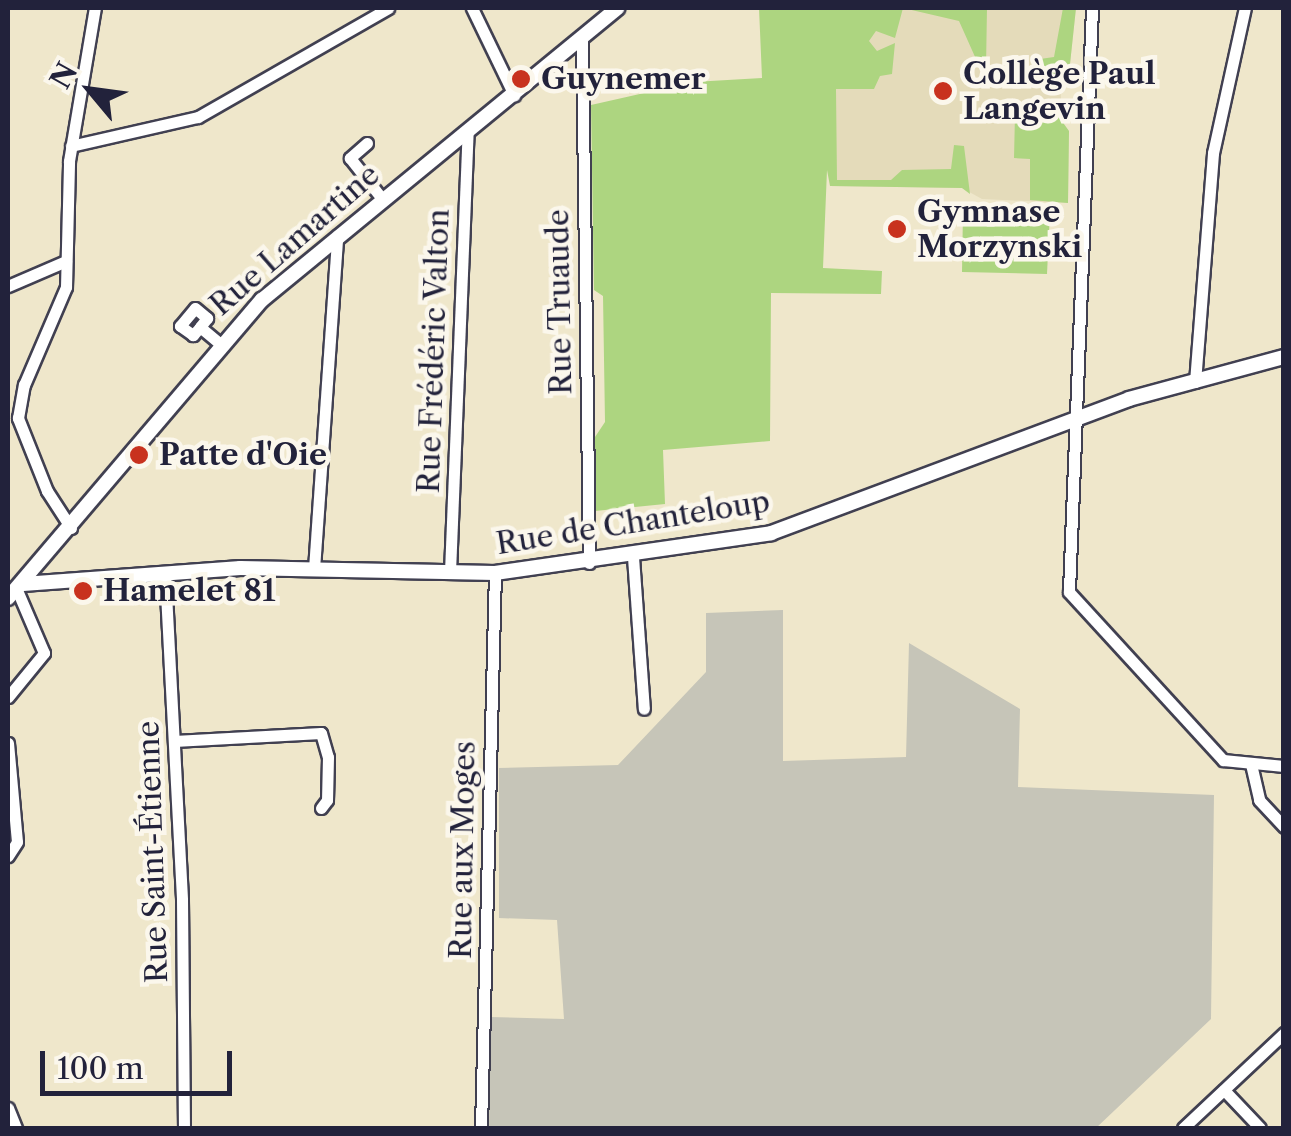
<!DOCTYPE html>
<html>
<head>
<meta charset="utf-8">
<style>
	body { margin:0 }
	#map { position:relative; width:1291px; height:1136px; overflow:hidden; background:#efe7cb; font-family:"Libre Caslon Text",serif }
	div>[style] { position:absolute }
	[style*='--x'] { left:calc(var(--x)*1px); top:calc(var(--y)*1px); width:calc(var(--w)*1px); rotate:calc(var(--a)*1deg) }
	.built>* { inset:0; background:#e4dbba }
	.industrial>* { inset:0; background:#c6c5b8 }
	.green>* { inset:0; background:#add580 }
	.roads { filter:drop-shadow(2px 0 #414051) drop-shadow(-2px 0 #414051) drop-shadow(0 2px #414051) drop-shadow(0 -2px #414051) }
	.minor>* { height:11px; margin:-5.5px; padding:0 5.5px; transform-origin:5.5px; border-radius:5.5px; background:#fff }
	.tertiary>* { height:14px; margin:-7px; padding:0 7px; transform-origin:7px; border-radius:7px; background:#fff }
	.dots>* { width:28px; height:28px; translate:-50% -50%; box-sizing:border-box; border:5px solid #fbf7ec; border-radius:50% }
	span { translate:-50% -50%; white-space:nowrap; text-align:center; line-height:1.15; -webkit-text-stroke:9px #fbf7ec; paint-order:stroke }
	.poi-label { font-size:30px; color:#22223b; font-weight:700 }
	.left { translate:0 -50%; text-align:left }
	.street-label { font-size:30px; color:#22223b }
	.frame { position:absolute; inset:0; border:10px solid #22223b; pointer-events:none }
	.north { position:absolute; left:40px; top:40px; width:100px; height:100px; -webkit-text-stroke:8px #fbf7ec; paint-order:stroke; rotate:299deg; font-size:28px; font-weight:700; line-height:40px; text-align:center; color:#22223b }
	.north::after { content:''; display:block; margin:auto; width:35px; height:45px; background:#22223b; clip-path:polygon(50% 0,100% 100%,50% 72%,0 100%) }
	.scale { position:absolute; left:40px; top:1051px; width:192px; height:45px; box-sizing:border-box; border:5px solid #22223b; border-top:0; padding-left:12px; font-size:30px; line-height:35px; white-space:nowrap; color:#22223b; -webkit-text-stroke:8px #fbf7ec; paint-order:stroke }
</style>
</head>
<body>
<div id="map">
	<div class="built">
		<div style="clip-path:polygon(824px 8px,1076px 8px,1070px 64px,1060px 74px,1062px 124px,1069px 131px,1068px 203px,982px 199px,962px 188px,830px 186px)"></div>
	</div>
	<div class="industrial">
		<div style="clip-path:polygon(783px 610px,783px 761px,906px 757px,909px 643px,1020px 709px,1018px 787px,1214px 795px,1211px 1019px,1096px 1128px,489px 1128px,490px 1017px,564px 1019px,557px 920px,499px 918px,499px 768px,618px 765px,706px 672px,706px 613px)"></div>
	</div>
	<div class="green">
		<div style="clip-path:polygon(759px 8px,987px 8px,986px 68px,980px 68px,959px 21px,903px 8px,895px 38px,876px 31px,869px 41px,877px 51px,895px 43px,892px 74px,880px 76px,874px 89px,836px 89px,837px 180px,891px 180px,902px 170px,951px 169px,954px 145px,964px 146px,970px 194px,962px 188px,830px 186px,827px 170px,823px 268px,882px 271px,881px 294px,771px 293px,770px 441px,663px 450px,665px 504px,595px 511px,595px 437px,605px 422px,603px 296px,594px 290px,591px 105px,693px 82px,762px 78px)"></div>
		<div style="clip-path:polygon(1063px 8px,1076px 8px,1070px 64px,1060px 74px,1043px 74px,1040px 59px,1054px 57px)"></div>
		<div style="clip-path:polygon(1015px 114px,1059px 117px,1069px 131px,1068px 203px,1030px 200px,1030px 159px,1014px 158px)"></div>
		<div style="clip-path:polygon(963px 211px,1050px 212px,1047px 274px,962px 272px)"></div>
	</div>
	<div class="roads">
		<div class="minor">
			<div style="--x:472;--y:8;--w:97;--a:64.2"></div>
			<div style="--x:1092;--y:8;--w:584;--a:92.26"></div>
			<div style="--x:1069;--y:592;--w:228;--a:47.5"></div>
			<div style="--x:1223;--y:760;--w:61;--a:5.6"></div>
			<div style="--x:582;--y:40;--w:523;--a:89.23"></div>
			<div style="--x:367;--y:143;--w:23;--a:139"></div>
			<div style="--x:350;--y:158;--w:53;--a:51.8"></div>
			<div style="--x:71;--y:146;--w:130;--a:-12.9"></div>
			<div style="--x:198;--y:117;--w:219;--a:-29.8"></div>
			<div style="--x:8;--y:286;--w:63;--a:-23.3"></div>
			<div style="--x:200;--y:327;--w:11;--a:131"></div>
			<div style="--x:193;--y:335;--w:16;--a:-145"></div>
			<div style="--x:180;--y:326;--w:23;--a:-50"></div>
			<div style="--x:195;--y:308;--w:16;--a:40"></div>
			<div style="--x:207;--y:318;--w:11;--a:128"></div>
			<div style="--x:200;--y:327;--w:25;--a:40"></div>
			<div style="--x:1195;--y:382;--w:230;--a:-85.5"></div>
			<div style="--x:1213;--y:153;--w:148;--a:-77.6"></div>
			<div style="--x:71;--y:528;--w:44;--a:-123"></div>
			<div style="--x:47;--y:491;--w:79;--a:-111.7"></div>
			<div style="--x:18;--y:418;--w:34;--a:-80"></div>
			<div style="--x:24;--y:385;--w:107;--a:-66.8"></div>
			<div style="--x:66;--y:287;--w:126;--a:-88.6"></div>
			<div style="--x:69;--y:161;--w:155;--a:-80.4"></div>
			<div style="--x:633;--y:557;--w:152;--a:85.9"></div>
			<div style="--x:314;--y:569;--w:334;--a:-86"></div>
			<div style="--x:450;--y:572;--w:439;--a:-87.7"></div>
			<div style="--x:165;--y:574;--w:326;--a:87"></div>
			<div style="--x:182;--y:900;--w:228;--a:89.5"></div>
			<div style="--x:8;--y:697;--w:57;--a:-50.7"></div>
			<div style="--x:44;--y:653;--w:69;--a:-113.2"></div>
			<div style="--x:174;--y:741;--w:147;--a:-3.1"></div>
			<div style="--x:321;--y:733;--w:25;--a:74"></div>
			<div style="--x:328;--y:757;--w:43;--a:91.3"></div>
			<div style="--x:327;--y:800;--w:10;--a:127"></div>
			<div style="--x:8;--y:743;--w:99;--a:84.8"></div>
			<div style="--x:17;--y:842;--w:17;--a:123"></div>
			<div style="--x:1251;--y:764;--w:37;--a:77"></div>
			<div style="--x:1259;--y:800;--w:37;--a:47"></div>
			<div style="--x:1224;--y:1090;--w:52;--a:46.5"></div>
			<div style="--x:8;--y:1108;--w:22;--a:68"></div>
			<div style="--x:481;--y:1128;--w:555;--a:-88.56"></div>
			<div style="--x:1183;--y:1128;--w:139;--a:-43.2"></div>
		</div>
		<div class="tertiary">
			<div style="--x:23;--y:584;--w:218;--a:-4.2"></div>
			<div style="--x:240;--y:568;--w:255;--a:1.1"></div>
			<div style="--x:495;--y:573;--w:279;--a:-8.2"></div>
			<div style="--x:771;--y:533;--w:382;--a:-20.5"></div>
			<div style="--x:1129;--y:399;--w:161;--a:-15.2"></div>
			<div style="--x:8;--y:598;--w:392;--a:-49.6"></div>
			<div style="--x:262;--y:300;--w:460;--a:-39.4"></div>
		</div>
	</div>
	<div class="dots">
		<div style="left:521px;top:79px;background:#c8321e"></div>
		<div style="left:943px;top:91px;background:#c8321e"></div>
		<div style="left:897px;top:229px;background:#c8321e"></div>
		<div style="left:139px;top:455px;background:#c8321e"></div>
		<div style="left:83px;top:591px;background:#c8321e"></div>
	</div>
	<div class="poi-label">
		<span class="left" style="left:963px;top:91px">Collège Paul<br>Langevin</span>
		<span class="left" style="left:541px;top:79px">Guynemer</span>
		<span class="left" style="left:917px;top:229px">Gymnase<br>Morzynski</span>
		<span class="left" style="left:159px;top:455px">Patte d'Oie</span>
		<span class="left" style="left:103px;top:591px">Hamelet 81</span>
	</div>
	<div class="street-label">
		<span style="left:295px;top:240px;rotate:-41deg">Rue Lamartine</span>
		<span style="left:560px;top:302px;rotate:-91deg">Rue Truaude</span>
		<span style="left:434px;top:351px;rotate:-88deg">Rue Frédéric Valton</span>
		<span style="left:633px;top:523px;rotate:-9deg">Rue de Chanteloup</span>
		<span style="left:463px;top:850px;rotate:-89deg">Rue aux Moges</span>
		<span style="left:153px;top:852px;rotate:-92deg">Rue Saint-Étienne</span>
	</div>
	<div class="frame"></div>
	<div class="north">N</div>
	<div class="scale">100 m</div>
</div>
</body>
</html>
